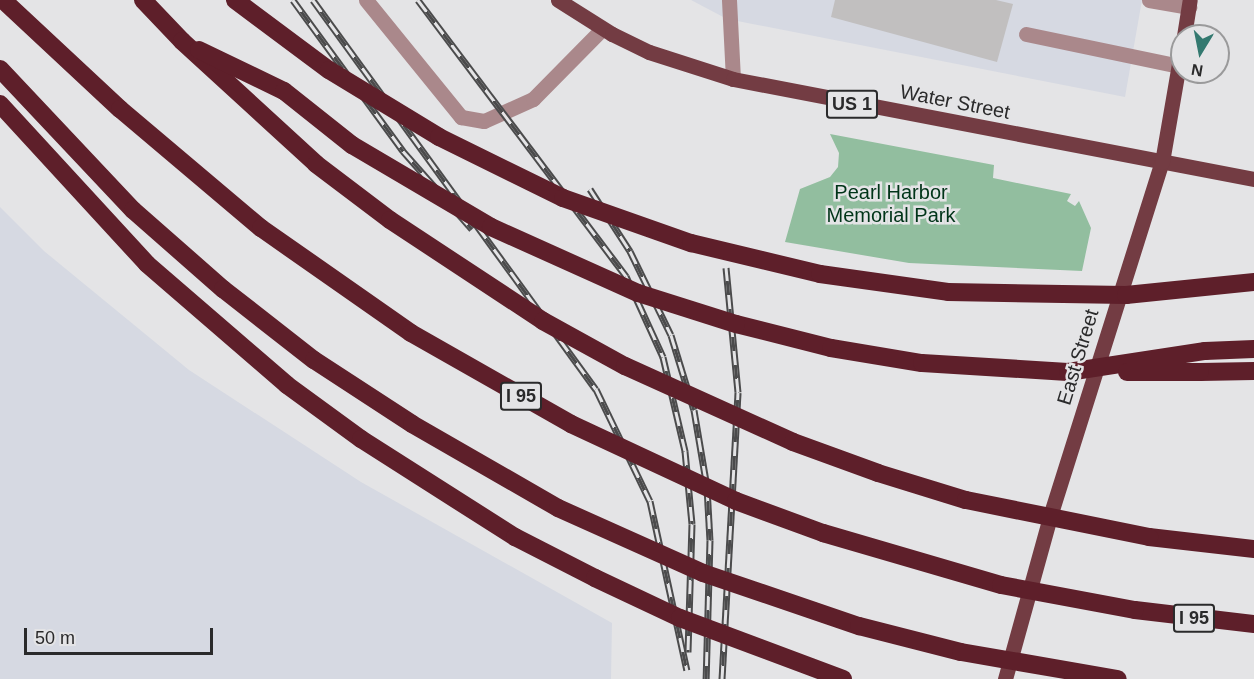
<!DOCTYPE html>
<html>
<head>
<meta charset="utf-8">
<style>
	body { margin:0 }
	#map { position:relative; width:1254px; height:679px; overflow:hidden; background:#e4e4e6; font-family:Arial,sans-serif }
	div>[style] { position:absolute }
	[style*='--x'] { left:calc(var(--x)*1px); top:calc(var(--y)*1px); width:calc(var(--w)*1px); rotate:calc(var(--a)*1deg) }
	.built>* { inset:0; background:#d6d9e2 }
	.green>* { inset:0; background:#92be9f }
	.building>* { inset:0; background:#c1bfbf }
	.minor>* { height:15px; margin:-7.5px; padding:0 7.5px; transform-origin:7.5px; border-radius:7.5px; background:#aa888b }
	.major>* { height:15px; margin:-7.5px; padding:0 7.5px; transform-origin:7.5px; border-radius:7.5px; background:#733c43 }
	.highway>* { height:18px; margin:-9px; padding:0 9px; transform-origin:9px; border-radius:9px; background:#5e1f2a }
	.rail>* { height:7px; margin-top:-3.5px; transform-origin:0; background:repeating-linear-gradient(90deg,#e4e4e6 0 14px,#4b4b4c 0 28px); box-sizing:border-box; border-block:2px solid #4b4b4c }
	.highway-bridge>* { height:18px; margin:-9px; padding:0 9px; transform-origin:9px; border-radius:9px; background:#5e1f2a }
	span { translate:-50% -50%; white-space:nowrap; text-align:center; line-height:1.15; -webkit-text-stroke:5px #e4e4e6; paint-order:stroke }
	.shield-label span { padding:2px 4px; background:#e4e4e6; border:2px solid; border-radius:4px; -webkit-text-stroke-width:0 }
	.shield-label { font-size:18px; color:#2a2a2b; font-weight:700 }
	.street-label { font-size:20px; color:#2a2a2b }
	.park-label { font-size:20px; color:#003418 }
	.north { position:absolute; left:1170px; top:24px; width:60px; height:60px; box-sizing:border-box; background:#e4e4e6; border:2px solid #9a9a9b; border-radius:50%; rotate:190deg; font-size:16px; font-weight:700; line-height:24px; text-align:center; color:#2a2a2b }
	.north::after { content:''; display:block; margin:auto; width:21px; height:27px; background:#337970; clip-path:polygon(50% 0,100% 100%,50% 72%,0 100%) }
	.scale { position:absolute; left:24px; top:628px; width:189px; height:27px; box-sizing:border-box; border:3px solid #2a2a2b; border-top:0; padding-left:8px; font-size:18px; line-height:21px; white-space:nowrap; color:#2a2a2b; -webkit-text-stroke:4px #e4e4e6; paint-order:stroke }
</style>
</head>
<body>
<div id="map">
	<div class="built">
		<div style="clip-path:polygon(691px 0,1142px 0,1125px 97px,727px 19px)"></div>
		<div style="clip-path:polygon(0 207px,44px 251px,189px 370px,361px 482px,612px 623px,611px 679px,0 679px)"></div>
	</div>
	<div class="green">
		<div style="clip-path:polygon(830px 134px,994px 165px,993px 178px,1071px 194px,1067px 201px,1075px 206px,1079px 201px,1091px 228px,1082px 271px,909px 263px,785px 242px,800px 189px,830px 177px,838px 167px,839px 153px)"></div>
	</div>
	<div class="building">
		<div style="clip-path:polygon(835px 0,996px 0,1013px 4px,997px 62px,831px 17px)"></div>
	</div>
	<div class="minor">
		<div style="--x:366;--y:0;--w:151;--a:50.9"></div>
		<div style="--x:461;--y:117;--w:23;--a:10"></div>
		<div style="--x:484;--y:121;--w:54;--a:-24.2"></div>
		<div style="--x:533;--y:99;--w:98;--a:-45.4"></div>
		<div style="--x:729;--y:0;--w:79;--a:87.1"></div>
		<div style="--x:1149;--y:0;--w:41;--a:9.9"></div>
		<div style="--x:1026;--y:34;--w:156;--a:11.8"></div>
	</div>
	<div class="major">
		<div style="--x:558;--y:0;--w:64;--a:32.2"></div>
		<div style="--x:612;--y:34;--w:41;--a:25.9"></div>
		<div style="--x:649;--y:52;--w:88;--a:17.8"></div>
		<div style="--x:733;--y:79;--w:531;--a:10.87"></div>
		<div style="--x:1184;--y:36;--w:36;--a:-81"></div>
		<div style="--x:1005;--y:679;--w:172;--a:-74.5"></div>
		<div style="--x:1051;--y:513;--w:368;--a:-72.5"></div>
		<div style="--x:1162;--y:162;--w:118;--a:-80.2"></div>
	</div>
	<div class="highway">
		<div style="--x:143;--y:0;--w:57;--a:46.4"></div>
		<div style="--x:0;--y:69;--w:194;--a:46.7"></div>
		<div style="--x:736;--y:324;--w:98;--a:14.2"></div>
		<div style="--x:831;--y:348;--w:92;--a:9.4"></div>
		<div style="--x:922;--y:363;--w:146;--a:3.5"></div>
		<div style="--x:1205;--y:351;--w:49;--a:-2.3"></div>
		<div style="--x:1200;--y:372;--w:54;--a:-1.1"></div>
		<div style="--x:1149;--y:537;--w:106;--a:6.5"></div>
		<div style="--x:1135;--y:610;--w:120;--a:6.7"></div>
	</div>
	<div class="rail">
		<div style="--x:293;--y:0;--w:187;--a:53.9"></div>
		<div style="--x:403;--y:151;--w:104;--a:48.5"></div>
		<div style="--x:313;--y:0;--w:481;--a:54"></div>
		<div style="--x:596;--y:389;--w:124;--a:64.3"></div>
		<div style="--x:650;--y:501;--w:173;--a:77.7"></div>
		<div style="--x:418;--y:0;--w:346;--a:53"></div>
		<div style="--x:626;--y:276;--w:89;--a:65.4"></div>
		<div style="--x:663;--y:357;--w:97;--a:76.8"></div>
		<div style="--x:685;--y:451;--w:73;--a:84.5"></div>
		<div style="--x:692;--y:524;--w:128;--a:91.8"></div>
		<div style="--x:590;--y:189;--w:74;--a:57.2"></div>
		<div style="--x:630;--y:251;--w:93;--a:64"></div>
		<div style="--x:671;--y:335;--w:78;--a:73"></div>
		<div style="--x:694;--y:410;--w:78;--a:80.4"></div>
		<div style="--x:707;--y:487;--w:53;--a:86.8"></div>
		<div style="--x:710;--y:540;--w:139;--a:91.6"></div>
		<div style="--x:722;--y:679;--w:287;--a:-86.8"></div>
		<div style="--x:738;--y:392;--w:125;--a:-95.5"></div>
	</div>
	<div class="highway-bridge">
		<div style="--x:3;--y:0;--w:160;--a:43"></div>
		<div style="--x:120;--y:109;--w:185;--a:40.2"></div>
		<div style="--x:261;--y:228;--w:183;--a:35"></div>
		<div style="--x:411;--y:333;--w:184;--a:29.6"></div>
		<div style="--x:571;--y:424;--w:182;--a:25"></div>
		<div style="--x:736;--y:501;--w:93;--a:20.2"></div>
		<div style="--x:823;--y:533;--w:185;--a:16.3"></div>
		<div style="--x:1001;--y:585;--w:136;--a:10.6"></div>
		<div style="--x:235;--y:0;--w:117;--a:36.7"></div>
		<div style="--x:329;--y:70;--w:129;--a:31.3"></div>
		<div style="--x:439;--y:137;--w:138;--a:26.2"></div>
		<div style="--x:563;--y:198;--w:136;--a:19.4"></div>
		<div style="--x:691;--y:243;--w:133;--a:13.5"></div>
		<div style="--x:820;--y:274;--w:129;--a:8"></div>
		<div style="--x:948;--y:292;--w:178;--a:1"></div>
		<div style="--x:1126;--y:295;--w:129;--a:-5.8"></div>
		<div style="--x:182;--y:41;--w:182;--a:42.5"></div>
		<div style="--x:316;--y:164;--w:93;--a:37.1"></div>
		<div style="--x:390;--y:220;--w:183;--a:33.4"></div>
		<div style="--x:543;--y:321;--w:94;--a:28.8"></div>
		<div style="--x:625;--y:366;--w:184;--a:24.3"></div>
		<div style="--x:793;--y:442;--w:90;--a:20"></div>
		<div style="--x:878;--y:473;--w:92;--a:17.1"></div>
		<div style="--x:966;--y:500;--w:187;--a:11.4"></div>
		<div style="--x:199;--y:50;--w:94;--a:25.8"></div>
		<div style="--x:284;--y:91;--w:87;--a:38.5"></div>
		<div style="--x:352;--y:145;--w:161;--a:30.5"></div>
		<div style="--x:491;--y:227;--w:161;--a:24.2"></div>
		<div style="--x:638;--y:293;--w:103;--a:17.6"></div>
		<div style="--x:0;--y:104;--w:217;--a:47.4"></div>
		<div style="--x:147;--y:264;--w:185;--a:40.8"></div>
		<div style="--x:287;--y:385;--w:92;--a:36.1"></div>
		<div style="--x:361;--y:439;--w:183;--a:32.5"></div>
		<div style="--x:515;--y:537;--w:90;--a:27.1"></div>
		<div style="--x:595;--y:578;--w:94;--a:25.2"></div>
		<div style="--x:680;--y:618;--w:174;--a:20.5"></div>
		<div style="--x:133;--y:210;--w:120;--a:41.3"></div>
		<div style="--x:223;--y:289;--w:115;--a:38"></div>
		<div style="--x:314;--y:360;--w:117;--a:33.1"></div>
		<div style="--x:412;--y:424;--w:168;--a:29.9"></div>
		<div style="--x:558;--y:508;--w:159;--a:24.1"></div>
		<div style="--x:703;--y:573;--w:165;--a:18.8"></div>
		<div style="--x:859;--y:626;--w:105;--a:14.3"></div>
		<div style="--x:961;--y:652;--w:159;--a:9.8"></div>
		<div style="--x:1068;--y:372;--w:139;--a:-8.7"></div>
		<div style="--x:1127;--y:372;--w:73;--a:0"></div>
	</div>
	<div class="shield-label">
		<span style="left:852px;top:104px">US 1</span>
		<span style="left:521px;top:396px">I 95</span>
		<span style="left:1194px;top:618px">I 95</span>
	</div>
	<div class="street-label">
		<span style="left:955px;top:102px;rotate:11deg">Water Street</span>
		<span style="left:1078px;top:357px;rotate:-73deg">East Street</span>
	</div>
	<div class="park-label">
		<span style="left:891px;top:204px">Pearl Harbor<br>Memorial Park</span>
	</div>
	<div class="north">N</div>
	<div class="scale">50 m</div>
</div>
</body>
</html>
